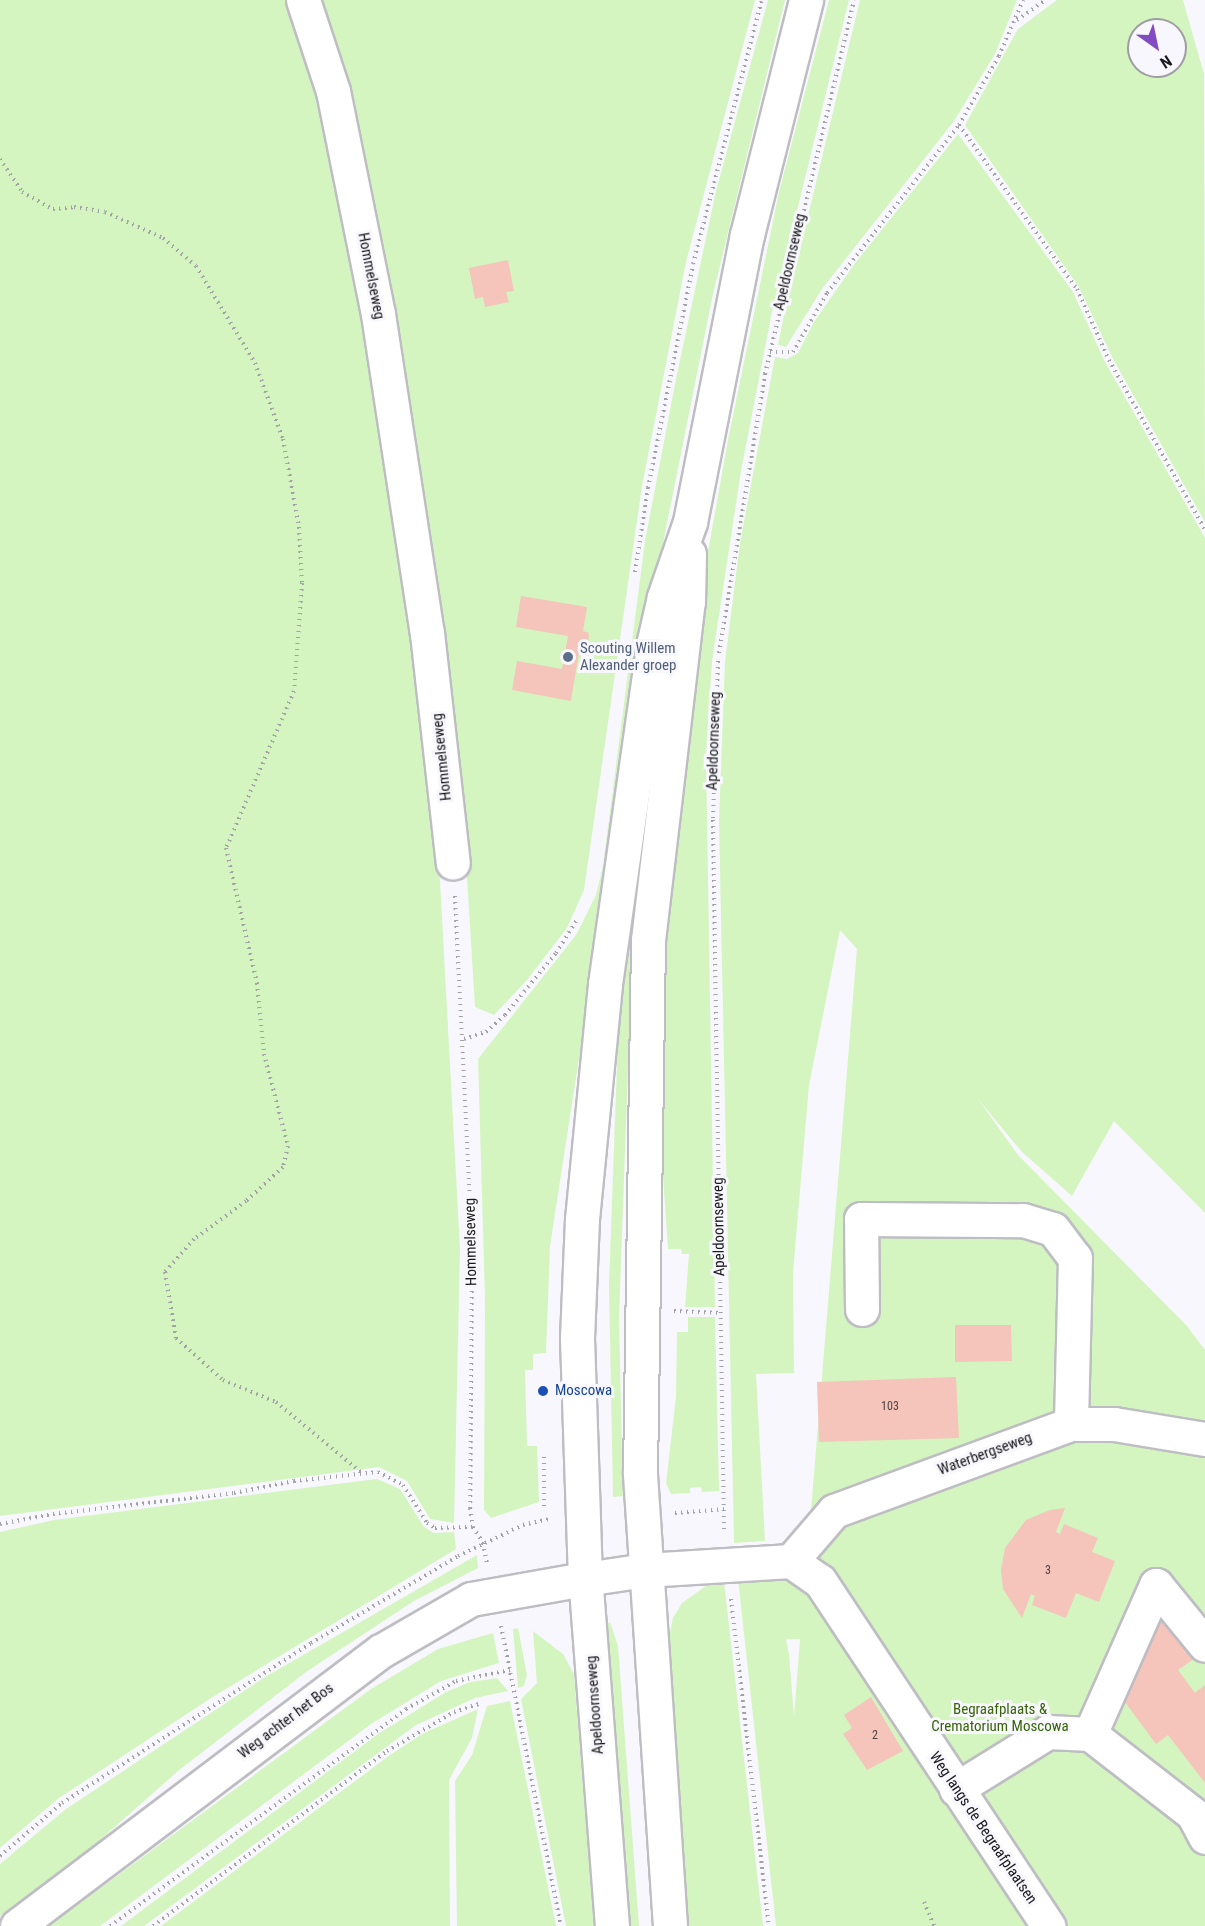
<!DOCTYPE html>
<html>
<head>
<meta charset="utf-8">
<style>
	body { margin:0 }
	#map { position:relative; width:1205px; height:1926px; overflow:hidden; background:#f8f7fd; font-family:"Roboto Condensed",sans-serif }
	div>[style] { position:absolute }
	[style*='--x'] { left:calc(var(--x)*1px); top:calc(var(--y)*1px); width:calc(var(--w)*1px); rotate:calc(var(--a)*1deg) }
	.green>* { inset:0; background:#d4f5c0 }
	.building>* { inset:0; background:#f5c4ba }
	.path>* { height:4px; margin-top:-2px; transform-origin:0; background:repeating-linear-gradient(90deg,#a2a1a5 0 1.5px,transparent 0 6px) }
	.roads { filter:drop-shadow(2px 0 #bebdc3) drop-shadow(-2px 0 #bebdc3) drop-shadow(0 2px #bebdc3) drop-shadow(0 -2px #bebdc3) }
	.minor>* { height:33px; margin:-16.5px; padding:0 16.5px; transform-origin:16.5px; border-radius:16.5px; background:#fff }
	.major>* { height:33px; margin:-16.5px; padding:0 16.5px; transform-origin:16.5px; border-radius:16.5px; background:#fff }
	.dots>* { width:16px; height:16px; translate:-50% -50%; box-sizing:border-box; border:3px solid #f8f7fd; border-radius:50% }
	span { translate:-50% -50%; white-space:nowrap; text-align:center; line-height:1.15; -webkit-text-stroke:6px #f8f7fd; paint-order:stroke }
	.number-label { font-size:12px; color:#4f4342 }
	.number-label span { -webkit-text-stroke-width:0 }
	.street-label { font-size:15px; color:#18181a }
	.service-label { font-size:15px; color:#4e5e75 }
	.left { translate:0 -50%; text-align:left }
	.transit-label { font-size:15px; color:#164399 }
	.park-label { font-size:15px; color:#376407 }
	.north { position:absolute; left:1127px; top:18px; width:60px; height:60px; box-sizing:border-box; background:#f8f7fd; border:2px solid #9e9ea2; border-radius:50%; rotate:147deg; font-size:16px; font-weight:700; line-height:24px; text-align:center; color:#18181a }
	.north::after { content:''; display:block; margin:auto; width:21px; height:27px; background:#824bc2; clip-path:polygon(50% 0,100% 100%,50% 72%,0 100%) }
</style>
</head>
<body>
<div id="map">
	<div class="green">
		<div style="clip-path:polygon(0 0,289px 0,304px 37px,341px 184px,413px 634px,439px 862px,460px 1249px,454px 1523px,430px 1519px,407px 1481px,379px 1467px,0 1516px)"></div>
		<div style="clip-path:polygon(317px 0,755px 0,686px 262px,642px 486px,584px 890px,567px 928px,527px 980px,494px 1015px,475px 1007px,466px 861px)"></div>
		<div style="clip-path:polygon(768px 0,785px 0,713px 294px,644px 638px,550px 1246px,546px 1353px,533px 1354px,533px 1370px,525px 1370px,527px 1446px,537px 1446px,539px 1502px,491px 1518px,484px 1510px,485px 1299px,478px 1059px,576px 935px,596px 895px,603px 866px,645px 541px,676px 379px,716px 191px)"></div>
		<div style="clip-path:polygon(829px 0,849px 0,772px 312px,741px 471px,712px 661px,706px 755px,715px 1307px,685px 1307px,689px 1254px,682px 1254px,681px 1249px,668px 1249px,661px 1146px,669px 866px,699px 602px,728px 440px,779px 192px)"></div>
		<div style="clip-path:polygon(860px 0,1017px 0,995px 54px,954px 121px,822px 289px,786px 347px,778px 345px,784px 315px)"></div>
		<div style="clip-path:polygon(evenodd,1057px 0,1183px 0,1204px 74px,1205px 522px,1113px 359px,1079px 287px,965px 125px,1018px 29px,1057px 0,1139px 30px,1175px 30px,1175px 66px,1139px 66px,1139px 30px)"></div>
		<div style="clip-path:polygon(evenodd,958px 134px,1073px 292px,1105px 362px,1205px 538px,1205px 1213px,1114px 1121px,1072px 1196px,1022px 1152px,978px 1099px,1018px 1155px,1187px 1326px,1205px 1350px,1205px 1926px,776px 1926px,738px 1579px,791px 1577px,805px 1584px,857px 949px,840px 930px,809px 1085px,793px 1272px,794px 1373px,756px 1374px,765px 1541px,734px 1543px,719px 820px,725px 662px,740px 543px,775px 357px,787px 359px,798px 353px,814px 322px,853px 266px,958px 134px,786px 1639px,800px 1639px,794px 1717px,789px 1654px,786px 1639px)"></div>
		<div style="clip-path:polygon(669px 674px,633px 931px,619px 1317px,623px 1496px,613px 1497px,609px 1285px,622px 926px)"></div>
		<div style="clip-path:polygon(688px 1317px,715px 1317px,719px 1491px,702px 1492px,701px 1487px,690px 1488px,690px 1493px,671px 1494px,666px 1483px,676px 1397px,677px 1332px,688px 1332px)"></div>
		<div style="clip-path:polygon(377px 1479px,400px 1489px,424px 1527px,434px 1533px,454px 1532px,456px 1549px,211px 1698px,59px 1798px,0 1848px,0 1532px,54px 1520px)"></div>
		<div style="clip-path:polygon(477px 1555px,478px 1568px,414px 1601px,306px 1672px,178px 1771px,83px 1855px,0 1916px,0 1864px,66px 1809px,265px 1677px)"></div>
		<div style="clip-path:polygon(724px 1581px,763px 1926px,688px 1926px,668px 1642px,673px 1618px,682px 1603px,706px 1586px)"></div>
		<div style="clip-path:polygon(610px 1622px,618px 1646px,639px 1926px,628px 1926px,606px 1625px)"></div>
		<div style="clip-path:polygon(518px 1628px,527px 1675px,524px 1686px,518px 1688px,513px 1629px)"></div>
		<div style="clip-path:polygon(533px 1631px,563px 1654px,574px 1674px,594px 1926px,566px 1926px,521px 1699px,537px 1683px)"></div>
		<div style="clip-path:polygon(493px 1633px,499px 1663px,441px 1681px,371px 1724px,100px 1926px,49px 1926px,371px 1689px,438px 1649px)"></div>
		<div style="clip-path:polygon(497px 1678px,508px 1691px,475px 1698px,416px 1725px,144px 1926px,121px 1926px,378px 1734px,446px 1692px,470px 1682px)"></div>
		<div style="clip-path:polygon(510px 1701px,556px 1926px,457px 1926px,455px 1781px,472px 1755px,487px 1706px)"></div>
		<div style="clip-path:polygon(478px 1709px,472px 1738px,449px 1780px,450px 1926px,161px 1926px,390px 1755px,422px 1734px)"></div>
	</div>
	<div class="building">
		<div style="clip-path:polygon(508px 260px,514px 291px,506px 292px,509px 302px,485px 307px,483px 297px,475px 299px,469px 268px)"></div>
		<div style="clip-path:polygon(521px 596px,587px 607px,583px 631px,589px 633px,588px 642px,581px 640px,571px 701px,512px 690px,517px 661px,562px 669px,568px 636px,516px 627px)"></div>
		<div style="clip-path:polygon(955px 1325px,1011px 1325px,1012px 1361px,955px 1362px)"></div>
		<div style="clip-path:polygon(956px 1377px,959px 1438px,819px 1442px,817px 1382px)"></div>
		<div style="clip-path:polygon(1065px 1508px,1056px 1532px,1060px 1534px,1064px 1524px,1098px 1538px,1092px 1552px,1115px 1561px,1099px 1602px,1076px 1593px,1066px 1618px,1032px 1605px,1035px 1596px,1031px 1594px,1022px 1618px,1003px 1589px,1001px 1570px,1005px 1548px,1026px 1520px,1050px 1510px)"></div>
		<div style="clip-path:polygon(1155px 1605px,1195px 1658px,1178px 1670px,1195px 1693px,1205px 1685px,1205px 1783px,1168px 1735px,1156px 1744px,1119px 1694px)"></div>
		<div style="clip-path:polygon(871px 1697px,903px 1751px,867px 1770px,843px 1734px,852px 1728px,844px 1715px)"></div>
	</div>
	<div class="path">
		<div style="--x:1017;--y:20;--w:35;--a:-35"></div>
		<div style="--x:959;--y:125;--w:202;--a:54.3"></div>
		<div style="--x:1077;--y:289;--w:78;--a:65.7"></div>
		<div style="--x:1109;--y:360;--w:195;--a:60.5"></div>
		<div style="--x:0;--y:159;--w:40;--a:56"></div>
		<div style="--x:22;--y:192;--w:35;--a:29"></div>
		<div style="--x:53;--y:209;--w:21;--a:-5"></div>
		<div style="--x:74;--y:207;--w:31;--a:9"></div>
		<div style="--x:105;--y:212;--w:64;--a:24.1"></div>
		<div style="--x:163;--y:238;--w:43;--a:40.3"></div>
		<div style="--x:196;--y:266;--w:114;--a:58.7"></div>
		<div style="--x:255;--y:363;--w:81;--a:69.8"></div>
		<div style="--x:283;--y:439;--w:89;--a:79.7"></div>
		<div style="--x:299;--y:527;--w:56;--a:86.9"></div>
		<div style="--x:302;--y:583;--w:108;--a:94.2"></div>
		<div style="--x:294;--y:691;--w:171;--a:113.4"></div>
		<div style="--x:226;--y:848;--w:139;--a:77.1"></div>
		<div style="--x:257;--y:983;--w:71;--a:84.4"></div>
		<div style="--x:264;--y:1054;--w:95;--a:75.4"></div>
		<div style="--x:288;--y:1146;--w:22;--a:103"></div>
		<div style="--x:283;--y:1167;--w:50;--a:137.4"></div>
		<div style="--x:246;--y:1201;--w:64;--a:143.8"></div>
		<div style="--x:194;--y:1239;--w:44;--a:131.3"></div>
		<div style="--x:165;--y:1272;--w:67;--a:80.5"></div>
		<div style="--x:176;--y:1338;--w:63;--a:41.8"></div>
		<div style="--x:223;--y:1380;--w:57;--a:22.5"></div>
		<div style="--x:276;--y:1402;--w:113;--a:39.6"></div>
		<div style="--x:770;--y:352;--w:23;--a:0"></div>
		<div style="--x:793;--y:352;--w:68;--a:-60"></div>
		<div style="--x:827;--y:293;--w:214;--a:-51.8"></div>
		<div style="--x:959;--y:125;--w:80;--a:-59.9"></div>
		<div style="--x:999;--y:56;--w:61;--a:-66.8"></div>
		<div style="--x:635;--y:572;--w:85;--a:-81.2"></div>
		<div style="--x:648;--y:488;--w:228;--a:-78.6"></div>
		<div style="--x:693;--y:264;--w:273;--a:-75.4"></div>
		<div style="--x:719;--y:653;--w:283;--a:-80.6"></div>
		<div style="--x:765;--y:374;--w:384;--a:-76.6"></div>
		<div style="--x:718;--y:661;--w:159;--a:91.8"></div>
		<div style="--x:713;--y:820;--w:712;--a:89.11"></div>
		<div style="--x:455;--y:896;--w:353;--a:87.2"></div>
		<div style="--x:472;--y:1249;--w:259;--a:90.4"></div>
		<div style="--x:470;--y:1508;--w:19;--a:81"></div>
		<div style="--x:473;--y:1527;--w:19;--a:58"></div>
		<div style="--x:483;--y:1543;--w:20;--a:79"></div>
		<div style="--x:464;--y:1039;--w:23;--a:-18"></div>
		<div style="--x:486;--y:1032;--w:25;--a:-42"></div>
		<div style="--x:505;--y:1015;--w:80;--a:-50.6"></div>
		<div style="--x:556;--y:953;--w:41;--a:-57.8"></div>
		<div style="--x:674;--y:1311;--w:47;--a:2.4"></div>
		<div style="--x:544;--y:1506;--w:53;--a:-90"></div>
		<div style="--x:675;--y:1513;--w:50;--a:-4.6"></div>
		<div style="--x:0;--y:1524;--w:54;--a:-10.7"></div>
		<div style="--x:53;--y:1514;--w:182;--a:-6.6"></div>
		<div style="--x:234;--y:1493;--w:61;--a:-11.3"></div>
		<div style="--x:294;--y:1481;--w:84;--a:-6.1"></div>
		<div style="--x:378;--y:1472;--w:28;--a:27"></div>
		<div style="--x:403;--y:1485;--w:45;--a:57.7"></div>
		<div style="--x:427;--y:1523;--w:9;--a:32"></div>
		<div style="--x:435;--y:1528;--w:38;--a:-2"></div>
		<div style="--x:731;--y:1599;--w:329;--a:83.4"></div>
		<div style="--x:501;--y:1626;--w:306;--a:78.7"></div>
		<div style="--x:0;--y:1856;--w:82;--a:-40.5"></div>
		<div style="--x:62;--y:1803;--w:296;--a:-32.7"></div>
		<div style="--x:311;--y:1643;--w:171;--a:-30.6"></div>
		<div style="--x:458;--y:1556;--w:72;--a:-25.5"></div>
		<div style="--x:523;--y:1525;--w:28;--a:-13"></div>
		<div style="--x:924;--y:1902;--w:26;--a:67"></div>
		<div style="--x:110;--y:1926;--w:367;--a:-36.2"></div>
		<div style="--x:406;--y:1709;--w:57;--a:-29.2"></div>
		<div style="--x:456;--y:1681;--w:55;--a:-11.5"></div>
		<div style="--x:153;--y:1926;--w:292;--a:-36.8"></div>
		<div style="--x:387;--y:1751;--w:78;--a:-30.2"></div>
		<div style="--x:454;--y:1712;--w:29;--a:-18"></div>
	</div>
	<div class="roads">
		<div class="minor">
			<div style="--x:303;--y:0;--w:96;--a:71.8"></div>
			<div style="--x:333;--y:91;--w:227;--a:78.6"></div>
			<div style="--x:378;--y:314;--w:323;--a:81.3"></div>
			<div style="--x:427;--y:633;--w:231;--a:83.6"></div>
			<div style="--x:862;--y:1309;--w:90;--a:-90.6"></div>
			<div style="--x:861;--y:1219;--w:162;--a:0.4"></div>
			<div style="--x:1023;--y:1220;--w:31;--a:17"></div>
			<div style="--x:1053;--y:1229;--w:36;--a:53"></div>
			<div style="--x:1075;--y:1258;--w:166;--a:91.4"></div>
			<div style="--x:791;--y:1561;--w:66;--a:-49.3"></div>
			<div style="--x:834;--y:1511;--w:252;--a:-20.2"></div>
			<div style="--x:1071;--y:1424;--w:43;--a:0"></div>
			<div style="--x:1114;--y:1424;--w:92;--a:9.4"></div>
			<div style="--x:645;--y:1570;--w:146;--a:-3.5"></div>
			<div style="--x:791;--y:1561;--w:35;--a:35"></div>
			<div style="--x:820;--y:1581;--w:414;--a:56.5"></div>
			<div style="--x:1090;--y:1734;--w:163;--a:-66.1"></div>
			<div style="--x:1156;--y:1585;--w:77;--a:50.8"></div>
			<div style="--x:956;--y:1789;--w:108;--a:-31.8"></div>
			<div style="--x:1048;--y:1732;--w:42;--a:2.7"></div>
			<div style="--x:1090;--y:1734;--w:130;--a:37.8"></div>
			<div style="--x:1193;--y:1814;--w:26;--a:62"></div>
			<div style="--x:17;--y:1926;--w:456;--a:-37.1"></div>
			<div style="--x:381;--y:1651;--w:104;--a:-30"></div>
			<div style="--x:471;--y:1599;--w:116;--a:-10"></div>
		</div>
		<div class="major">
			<div style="--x:585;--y:1579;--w:61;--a:-8.5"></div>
			<div style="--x:612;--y:1926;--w:348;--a:-94.4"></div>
			<div style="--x:585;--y:1579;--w:241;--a:-91.9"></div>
			<div style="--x:577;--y:1338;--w:119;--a:-87.6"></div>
			<div style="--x:582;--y:1219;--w:236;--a:-84.4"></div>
			<div style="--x:605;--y:984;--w:346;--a:-81.9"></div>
			<div style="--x:654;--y:641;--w:45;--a:-77.2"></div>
			<div style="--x:664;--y:597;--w:79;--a:-70.9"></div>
			<div style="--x:690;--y:522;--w:293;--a:-78.8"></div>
			<div style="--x:747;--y:235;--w:242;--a:-75.9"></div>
			<div style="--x:670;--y:1926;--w:453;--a:-93.8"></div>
			<div style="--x:640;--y:1474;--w:534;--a:-89.14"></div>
			<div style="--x:648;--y:940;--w:340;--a:-83.3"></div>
			<div style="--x:688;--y:602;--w:48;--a:-88.8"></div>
		</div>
	</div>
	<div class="dots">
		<div style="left:568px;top:657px;background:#5c6f8a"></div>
		<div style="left:543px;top:1391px;background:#1a4fb4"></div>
	</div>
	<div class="number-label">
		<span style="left:890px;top:1407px">103</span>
		<span style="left:1048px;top:1571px">3</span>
		<span style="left:875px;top:1736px">2</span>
	</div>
	<div class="street-label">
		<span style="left:790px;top:262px;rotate:-77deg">Apeldoornseweg</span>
		<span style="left:371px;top:276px;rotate:79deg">Hommelseweg</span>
		<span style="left:714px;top:741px;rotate:-88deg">Apeldoornseweg</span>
		<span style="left:442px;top:757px;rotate:-96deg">Hommelseweg</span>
		<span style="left:719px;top:1227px;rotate:-91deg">Apeldoornseweg</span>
		<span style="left:471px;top:1242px;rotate:-91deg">Hommelseweg</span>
		<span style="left:985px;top:1454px;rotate:-20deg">Waterbergseweg</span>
		<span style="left:595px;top:1705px;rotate:-94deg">Apeldoornseweg</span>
		<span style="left:286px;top:1721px;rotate:-37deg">Weg achter het Bos</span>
		<span style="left:983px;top:1828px;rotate:56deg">Weg langs de Begraafplaatsen</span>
	</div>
	<div class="service-label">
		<span class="left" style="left:580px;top:657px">Scouting Willem<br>Alexander groep</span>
	</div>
	<div class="transit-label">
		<span class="left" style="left:555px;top:1391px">Moscowa</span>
	</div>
	<div class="park-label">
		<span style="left:1000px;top:1718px">Begraafplaats &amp;<br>Crematorium Moscowa</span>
	</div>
	<div class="north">N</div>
</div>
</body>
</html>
